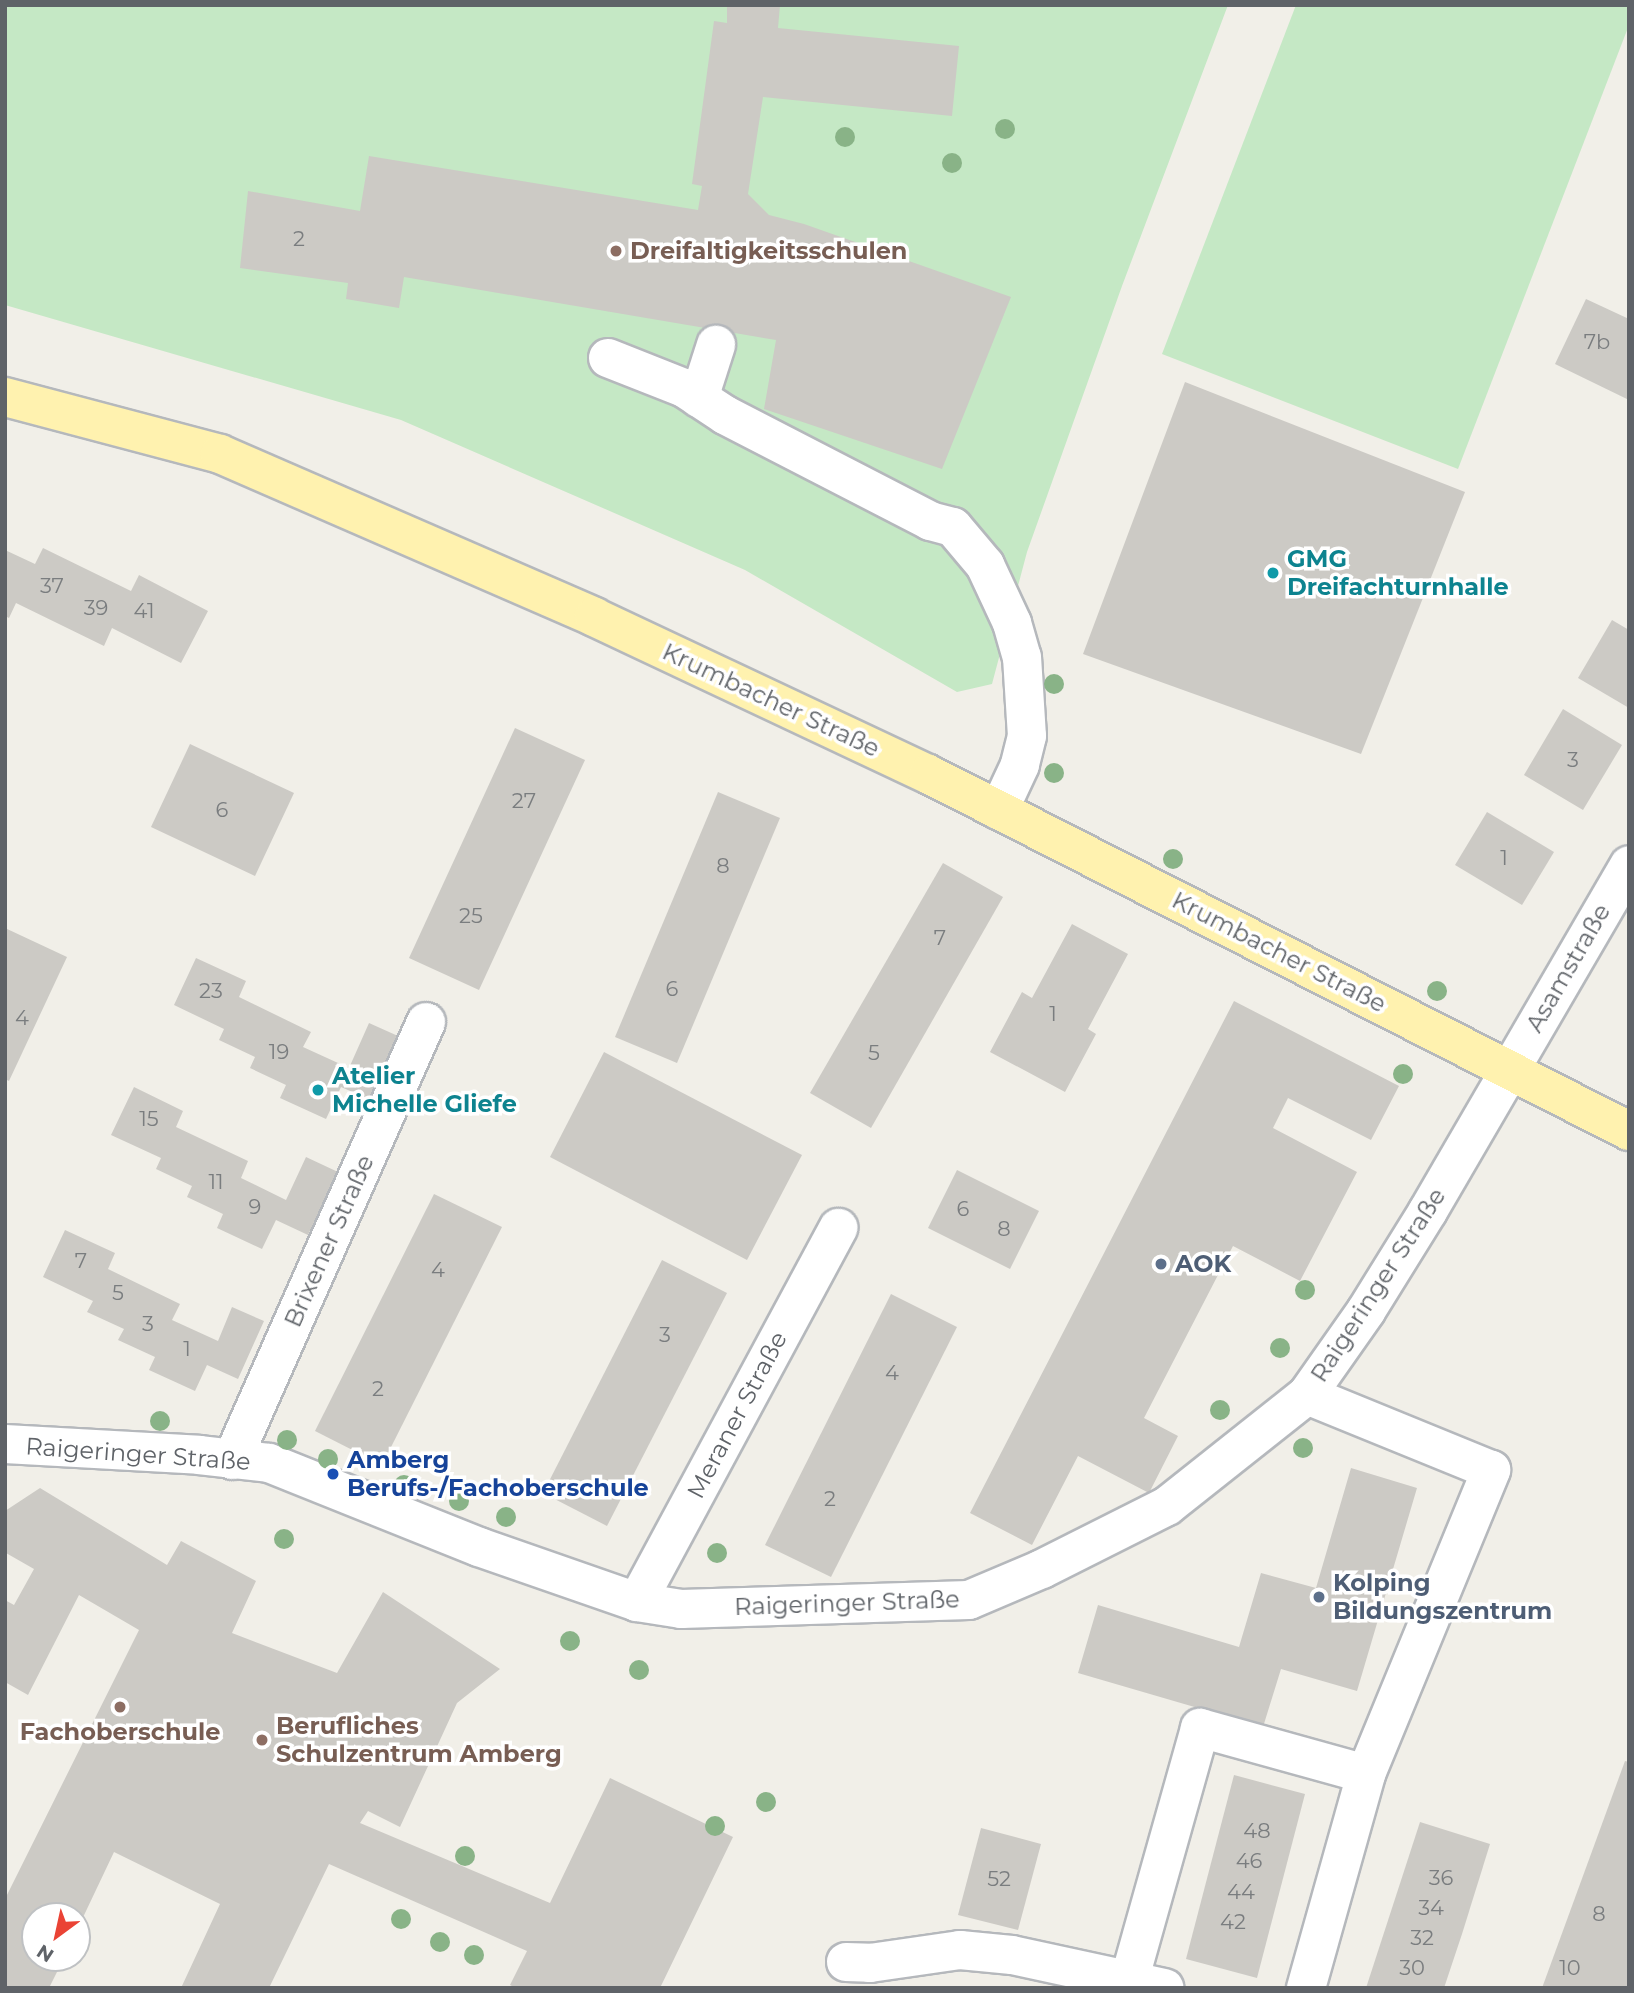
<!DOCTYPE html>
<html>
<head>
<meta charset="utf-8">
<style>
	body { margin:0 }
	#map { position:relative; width:1634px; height:1993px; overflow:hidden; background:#f1efe8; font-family:Montserrat,sans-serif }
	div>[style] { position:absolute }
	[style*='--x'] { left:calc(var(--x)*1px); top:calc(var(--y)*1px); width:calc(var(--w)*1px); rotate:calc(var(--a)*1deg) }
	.green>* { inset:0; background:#c5e8c5 }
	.building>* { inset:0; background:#cccac5 }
	.roads { filter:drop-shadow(2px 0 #b5b8bc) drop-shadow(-2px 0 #b5b8bc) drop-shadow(0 2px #b5b8bc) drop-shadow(0 -2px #b5b8bc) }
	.minor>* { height:38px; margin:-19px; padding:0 19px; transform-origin:19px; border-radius:19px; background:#fff }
	.major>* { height:38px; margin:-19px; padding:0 19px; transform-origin:19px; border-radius:19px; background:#fff2af }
	.trees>* { width:20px; height:20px; margin:-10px; border-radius:50%; background:#89b387 }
	.dots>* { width:19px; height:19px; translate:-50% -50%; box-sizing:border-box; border:4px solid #fff; border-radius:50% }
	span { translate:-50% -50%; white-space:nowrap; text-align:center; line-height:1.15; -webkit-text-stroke:7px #fff; paint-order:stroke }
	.number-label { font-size:21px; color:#7a7d7f }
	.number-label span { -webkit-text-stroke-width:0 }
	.education-label { font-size:24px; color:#785e54; font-weight:700 }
	.left { translate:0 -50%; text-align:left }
	.culture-label { font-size:24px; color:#0d838f; font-weight:700 }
	.street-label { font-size:24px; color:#5f6368 }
	.service-label { font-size:24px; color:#4e5e75; font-weight:700 }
	.transit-label { font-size:24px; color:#164399; font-weight:700 }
	.frame { position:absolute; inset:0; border:7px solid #5f6368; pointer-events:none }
	.north { position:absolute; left:21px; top:1902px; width:70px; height:70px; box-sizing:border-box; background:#fff; border:2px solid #bfc1c3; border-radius:50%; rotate:213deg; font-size:19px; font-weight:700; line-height:28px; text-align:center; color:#5f6368 }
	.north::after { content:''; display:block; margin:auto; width:24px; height:32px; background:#ea4335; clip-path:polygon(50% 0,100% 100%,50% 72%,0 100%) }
</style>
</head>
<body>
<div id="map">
	<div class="green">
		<div style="clip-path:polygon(5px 5px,1228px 5px,1122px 286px,1027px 552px,992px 684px,957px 692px,745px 570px,401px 420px,5px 305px)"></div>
		<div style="clip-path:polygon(1296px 5px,1629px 5px,1629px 25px,1458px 469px,1162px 354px)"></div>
	</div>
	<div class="building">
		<div style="clip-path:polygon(727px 5px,780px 5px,778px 28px,959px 46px,952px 116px,763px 97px,748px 194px,769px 215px,804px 224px,1011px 297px,942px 469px,764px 409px,776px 340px,404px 277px,399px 308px,346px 299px,348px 283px,240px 268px,248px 191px,360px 211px,369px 156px,698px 210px,702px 186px,692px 184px,714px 21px,727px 23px)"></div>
		<div style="clip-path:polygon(1586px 299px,1629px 319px,1629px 400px,1555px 364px)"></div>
		<div style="clip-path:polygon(1185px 382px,1465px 492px,1361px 754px,1083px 654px)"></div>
		<div style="clip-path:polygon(43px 548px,131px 591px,139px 575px,208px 611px,181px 663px,112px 628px,104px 646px,16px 603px,9px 618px,5px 616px,5px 550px,35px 564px)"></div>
		<div style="clip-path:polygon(1612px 620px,1629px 630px,1629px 708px,1578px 678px)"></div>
		<div style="clip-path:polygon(1563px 709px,1622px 745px,1583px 810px,1524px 775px)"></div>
		<div style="clip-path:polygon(515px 728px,585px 760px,479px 990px,409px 958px)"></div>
		<div style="clip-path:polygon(190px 744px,294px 793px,255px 876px,151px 827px)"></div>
		<div style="clip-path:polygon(718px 792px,780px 818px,677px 1063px,615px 1037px)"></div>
		<div style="clip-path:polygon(1487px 812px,1554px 852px,1522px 905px,1455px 865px)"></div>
		<div style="clip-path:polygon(943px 863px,1003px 897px,871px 1128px,810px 1093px)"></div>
		<div style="clip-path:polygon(1072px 924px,1128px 954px,1088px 1029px,1096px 1034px,1065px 1092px,990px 1052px,1022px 992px,1032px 998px)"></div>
		<div style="clip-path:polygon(5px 928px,67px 957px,9px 1081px,5px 1079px)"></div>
		<div style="clip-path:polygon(196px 958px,246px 981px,239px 997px,311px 1032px,303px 1047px,349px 1068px,369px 1023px,398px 1036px,371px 1100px,341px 1087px,326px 1119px,280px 1098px,286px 1085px,250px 1068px,255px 1057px,219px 1040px,224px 1029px,174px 1005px)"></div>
		<div style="clip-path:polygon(1234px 1001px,1399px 1086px,1371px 1140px,1288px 1098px,1273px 1128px,1357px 1172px,1300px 1281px,1233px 1246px,1144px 1418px,1178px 1436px,1149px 1493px,1078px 1456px,1032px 1545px,970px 1513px)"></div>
		<div style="clip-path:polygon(604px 1052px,802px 1155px,747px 1260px,550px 1157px)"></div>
		<div style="clip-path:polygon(134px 1087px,183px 1111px,176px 1127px,248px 1161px,241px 1178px,286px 1200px,306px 1157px,338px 1172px,308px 1235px,276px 1220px,262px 1249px,217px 1228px,223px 1214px,187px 1197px,192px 1186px,156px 1169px,161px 1158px,111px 1135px)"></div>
		<div style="clip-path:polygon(957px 1170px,1039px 1211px,1010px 1269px,928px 1228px)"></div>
		<div style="clip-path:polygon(434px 1194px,502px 1227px,382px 1465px,315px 1431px)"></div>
		<div style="clip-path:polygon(65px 1230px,115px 1253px,108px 1269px,180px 1304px,172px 1320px,218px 1341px,232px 1307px,264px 1321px,238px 1379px,207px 1365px,195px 1391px,149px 1370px,155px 1357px,118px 1340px,124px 1329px,87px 1312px,93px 1301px,43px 1277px)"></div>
		<div style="clip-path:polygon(662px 1260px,727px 1293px,607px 1526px,543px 1493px)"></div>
		<div style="clip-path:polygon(891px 1294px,957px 1327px,831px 1577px,765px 1545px)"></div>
		<div style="clip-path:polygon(1351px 1468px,1417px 1488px,1357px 1691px,1281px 1669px,1263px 1727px,1078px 1673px,1098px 1605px,1239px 1647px,1261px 1573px,1316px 1588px)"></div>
		<div style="clip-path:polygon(40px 1488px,167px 1565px,181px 1541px,256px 1581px,232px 1633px,337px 1673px,383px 1592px,500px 1669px,457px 1703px,400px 1827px,368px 1811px,360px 1823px,550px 1903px,610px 1778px,733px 1837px,660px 1988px,516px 1988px,510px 1985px,527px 1951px,329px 1864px,269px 1988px,181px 1988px,220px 1904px,114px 1852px,77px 1930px,77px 1916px,35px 1916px,35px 1958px,64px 1958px,49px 1988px,5px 1988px,5px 1899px,139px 1630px,79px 1595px,28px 1695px,5px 1682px,5px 1600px,14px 1605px,34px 1569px,6px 1553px,5px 1511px)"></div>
		<div style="clip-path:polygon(1625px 1761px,1629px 1762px,1629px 1988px,1542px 1988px)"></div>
		<div style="clip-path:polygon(1234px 1775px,1305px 1794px,1257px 1978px,1186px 1959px)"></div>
		<div style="clip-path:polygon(1420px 1822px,1490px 1844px,1462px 1934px,1444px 1988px,1366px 1988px)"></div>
		<div style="clip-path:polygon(981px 1828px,1041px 1844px,1018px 1930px,958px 1915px)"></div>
	</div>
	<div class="roads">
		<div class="minor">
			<div style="--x:608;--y:358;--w:82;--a:21.5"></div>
			<div style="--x:684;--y:388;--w:49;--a:33.4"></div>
			<div style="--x:725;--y:415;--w:231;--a:27.3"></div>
			<div style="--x:930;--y:521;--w:24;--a:15"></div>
			<div style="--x:953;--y:527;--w:50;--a:49.9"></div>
			<div style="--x:985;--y:565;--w:64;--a:65"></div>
			<div style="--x:1012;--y:623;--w:35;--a:74"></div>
			<div style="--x:1022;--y:657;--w:79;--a:86.4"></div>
			<div style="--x:1027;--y:736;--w:30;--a:104"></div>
			<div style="--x:1020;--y:765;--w:50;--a:115"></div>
			<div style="--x:699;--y:398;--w:56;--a:-72.2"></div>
			<div style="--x:5;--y:1444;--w:194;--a:3.2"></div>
			<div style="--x:199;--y:1455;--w:70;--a:6.5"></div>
			<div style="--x:269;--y:1463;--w:226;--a:21.8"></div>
			<div style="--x:479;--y:1547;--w:167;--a:19.2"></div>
			<div style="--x:637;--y:1602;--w:45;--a:9"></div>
			<div style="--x:681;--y:1609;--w:288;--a:-1.8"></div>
			<div style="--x:969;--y:1600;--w:79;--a:-23"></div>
			<div style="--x:1042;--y:1569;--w:140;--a:-26.7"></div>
			<div style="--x:1167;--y:1506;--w:179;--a:-38.4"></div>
			<div style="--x:1307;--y:1395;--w:103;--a:-54.9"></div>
			<div style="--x:1366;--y:1311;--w:118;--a:-58.2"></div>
			<div style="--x:1428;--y:1211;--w:400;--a:-59.8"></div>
			<div style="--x:232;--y:1460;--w:479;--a:-66.1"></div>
			<div style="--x:637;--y:1602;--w:425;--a:-61.7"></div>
			<div style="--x:846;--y:1962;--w:24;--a:2"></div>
			<div style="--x:870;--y:1963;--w:91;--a:-8.2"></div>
			<div style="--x:960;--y:1950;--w:52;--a:5.5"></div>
			<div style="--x:1012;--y:1955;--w:156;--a:12.2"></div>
			<div style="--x:1129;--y:1981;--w:263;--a:-74.3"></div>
			<div style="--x:1200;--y:1728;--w:172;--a:15.5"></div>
			<div style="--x:1306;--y:1988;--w:222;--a:-74.3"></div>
			<div style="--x:1366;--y:1774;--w:329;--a:-67.6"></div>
			<div style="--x:1491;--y:1470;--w:199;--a:-157.8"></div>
		</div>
		<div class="major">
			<div style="--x:5;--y:397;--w:222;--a:14.8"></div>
			<div style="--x:220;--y:454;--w:408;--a:23.5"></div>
			<div style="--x:594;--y:617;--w:369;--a:25.2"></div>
			<div style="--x:928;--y:774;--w:787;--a:26.99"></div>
		</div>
	</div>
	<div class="trees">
		<div style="left:1005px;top:129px"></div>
		<div style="left:845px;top:137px"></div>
		<div style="left:952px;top:163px"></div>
		<div style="left:1054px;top:684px"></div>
		<div style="left:1054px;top:773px"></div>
		<div style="left:1173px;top:859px"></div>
		<div style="left:1437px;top:991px"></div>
		<div style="left:1403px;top:1074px"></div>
		<div style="left:1305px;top:1290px"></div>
		<div style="left:1280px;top:1348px"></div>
		<div style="left:1220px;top:1410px"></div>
		<div style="left:160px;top:1421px"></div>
		<div style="left:287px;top:1440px"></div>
		<div style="left:1303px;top:1448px"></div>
		<div style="left:328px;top:1459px"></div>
		<div style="left:404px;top:1485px"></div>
		<div style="left:459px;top:1501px"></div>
		<div style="left:506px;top:1517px"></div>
		<div style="left:284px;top:1539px"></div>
		<div style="left:717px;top:1553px"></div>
		<div style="left:570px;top:1641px"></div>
		<div style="left:639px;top:1670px"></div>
		<div style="left:766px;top:1802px"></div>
		<div style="left:715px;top:1826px"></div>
		<div style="left:465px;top:1856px"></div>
		<div style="left:401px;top:1919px"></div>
		<div style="left:440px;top:1942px"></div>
		<div style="left:474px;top:1955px"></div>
	</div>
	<div class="dots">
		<div style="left:616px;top:251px;background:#8d6e63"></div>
		<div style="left:1273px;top:573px;background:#0f9aa8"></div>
		<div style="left:318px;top:1090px;background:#0f9aa8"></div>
		<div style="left:1161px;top:1264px;background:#5c6f8a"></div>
		<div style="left:333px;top:1474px;background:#1a4fb4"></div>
		<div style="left:1319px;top:1597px;background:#5c6f8a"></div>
		<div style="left:120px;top:1707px;background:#8d6e63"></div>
		<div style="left:262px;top:1740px;background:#8d6e63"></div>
	</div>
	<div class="number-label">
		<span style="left:299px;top:239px">2</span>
		<span style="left:1597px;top:342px">7b</span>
		<span style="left:52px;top:586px">37</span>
		<span style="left:96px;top:608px">39</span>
		<span style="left:144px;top:611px">41</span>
		<span style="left:1573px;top:760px">3</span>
		<span style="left:524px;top:801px">27</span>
		<span style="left:222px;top:810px">6</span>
		<span style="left:1504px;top:858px">1</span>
		<span style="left:723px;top:866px">8</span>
		<span style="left:471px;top:916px">25</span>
		<span style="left:940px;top:938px">7</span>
		<span style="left:672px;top:989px">6</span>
		<span style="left:211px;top:991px">23</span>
		<span style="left:1053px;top:1014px">1</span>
		<span style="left:22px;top:1018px">4</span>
		<span style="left:279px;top:1052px">19</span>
		<span style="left:874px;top:1053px">5</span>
		<span style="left:149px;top:1119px">15</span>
		<span style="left:216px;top:1182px">11</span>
		<span style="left:255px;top:1207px">9</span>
		<span style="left:963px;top:1209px">6</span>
		<span style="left:1004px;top:1229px">8</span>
		<span style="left:81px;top:1261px">7</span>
		<span style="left:438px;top:1270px">4</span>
		<span style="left:118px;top:1293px">5</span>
		<span style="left:148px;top:1324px">3</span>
		<span style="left:665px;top:1335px">3</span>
		<span style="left:187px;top:1349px">1</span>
		<span style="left:892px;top:1373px">4</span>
		<span style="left:378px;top:1389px">2</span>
		<span style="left:830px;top:1499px">2</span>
		<span style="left:1257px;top:1831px">48</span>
		<span style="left:1249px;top:1861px">46</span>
		<span style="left:1441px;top:1878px">36</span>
		<span style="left:999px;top:1879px">52</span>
		<span style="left:1241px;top:1892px">44</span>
		<span style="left:1431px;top:1908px">34</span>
		<span style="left:1599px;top:1914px">8</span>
		<span style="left:1233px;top:1922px">42</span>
		<span style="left:1422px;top:1938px">32</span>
		<span style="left:1412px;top:1968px">30</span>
		<span style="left:1570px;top:1968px">10</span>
	</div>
	<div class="education-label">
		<span class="left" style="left:630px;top:251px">Dreifaltigkeitsschulen</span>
		<span class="left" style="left:276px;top:1740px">Berufliches<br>Schulzentrum Amberg</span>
		<span style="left:120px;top:1732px">Fachoberschule</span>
	</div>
	<div class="culture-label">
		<span class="left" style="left:1287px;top:573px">GMG<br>Dreifachturnhalle</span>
		<span class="left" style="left:332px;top:1090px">Atelier<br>Michelle Gliefe</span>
	</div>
	<div class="street-label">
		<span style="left:771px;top:700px;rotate:25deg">Krumbacher Straße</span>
		<span style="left:1279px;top:952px;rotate:27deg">Krumbacher Straße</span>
		<span style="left:1568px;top:968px;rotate:-60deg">Asamstraße</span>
		<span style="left:329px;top:1241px;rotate:-66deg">Brixener Straße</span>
		<span style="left:1378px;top:1285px;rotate:-57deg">Raigeringer Straße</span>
		<span style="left:737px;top:1415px;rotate:-62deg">Meraner Straße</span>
		<span style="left:138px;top:1454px;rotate:4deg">Raigeringer Straße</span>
		<span style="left:847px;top:1603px;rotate:-2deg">Raigeringer Straße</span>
	</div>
	<div class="service-label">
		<span class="left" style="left:1175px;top:1264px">AOK</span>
		<span class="left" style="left:1333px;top:1597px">Kolping<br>Bildungszentrum</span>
	</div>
	<div class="transit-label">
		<span class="left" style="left:347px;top:1474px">Amberg<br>Berufs-/Fachoberschule</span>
	</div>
	<div class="frame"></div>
	<div class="north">N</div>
</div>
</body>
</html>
